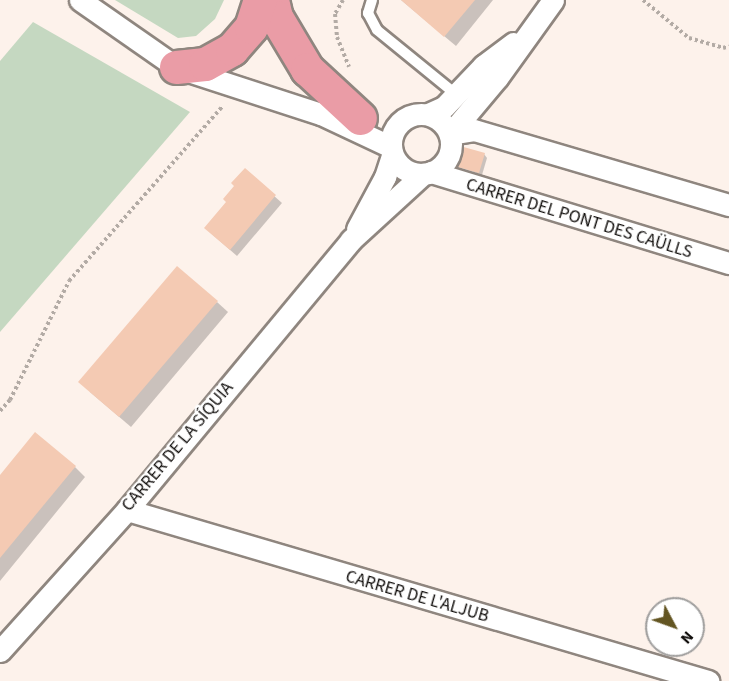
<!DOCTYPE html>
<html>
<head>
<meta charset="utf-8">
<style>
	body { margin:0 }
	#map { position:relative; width:729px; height:681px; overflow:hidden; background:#fdf2eb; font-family:"Source Sans 3",sans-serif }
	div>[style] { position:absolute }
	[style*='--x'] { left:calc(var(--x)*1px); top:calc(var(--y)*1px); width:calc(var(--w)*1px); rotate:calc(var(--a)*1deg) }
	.green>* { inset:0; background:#c5d8c1 }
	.shadow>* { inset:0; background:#0003 }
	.building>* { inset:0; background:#f4cab3 }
	.path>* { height:4px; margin-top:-2px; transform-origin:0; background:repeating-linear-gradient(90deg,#b3aba5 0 3px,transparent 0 6px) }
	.roads { filter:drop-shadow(2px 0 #8f867f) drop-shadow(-2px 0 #8f867f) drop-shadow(0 2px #8f867f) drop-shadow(0 -2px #8f867f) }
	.lane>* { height:10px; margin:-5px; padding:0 5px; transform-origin:5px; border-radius:5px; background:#fff }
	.street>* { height:21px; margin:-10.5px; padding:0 10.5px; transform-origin:10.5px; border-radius:10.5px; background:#fff }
	.street>.ring { margin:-10.5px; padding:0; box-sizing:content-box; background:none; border:21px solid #fff; border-radius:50% }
	.highway>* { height:33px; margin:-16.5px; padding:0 16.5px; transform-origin:16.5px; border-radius:16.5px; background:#ea9ca6 }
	span { translate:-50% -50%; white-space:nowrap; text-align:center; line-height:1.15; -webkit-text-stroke:4.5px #fff; paint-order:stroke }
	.street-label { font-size:18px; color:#0f0c0a }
	.north { position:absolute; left:645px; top:597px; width:60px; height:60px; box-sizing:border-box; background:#fff; border:2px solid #9f9e9d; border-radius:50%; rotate:131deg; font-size:16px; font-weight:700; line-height:24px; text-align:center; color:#0f0c0a }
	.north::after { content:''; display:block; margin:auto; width:21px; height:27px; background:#635522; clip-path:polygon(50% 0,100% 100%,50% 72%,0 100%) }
</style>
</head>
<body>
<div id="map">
	<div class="green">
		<div style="clip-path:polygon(115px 0,224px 0,215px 19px,196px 36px,178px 38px)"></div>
		<div style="clip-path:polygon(33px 22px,190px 112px,0 332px,0 61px)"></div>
	</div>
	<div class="shadow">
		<div style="clip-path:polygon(401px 0,493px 0,456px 46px)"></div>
		<div style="clip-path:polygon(484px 154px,487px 158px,482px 175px,456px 165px)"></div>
		<div style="clip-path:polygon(245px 170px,282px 203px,237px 256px,213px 235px)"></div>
		<div style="clip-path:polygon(217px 302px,228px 312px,131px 427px,90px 392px)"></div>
		<div style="clip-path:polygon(75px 467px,85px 477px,0 581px,0 477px)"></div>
	</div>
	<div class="building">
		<div style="clip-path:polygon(401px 0,475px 0,444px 37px)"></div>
		<div style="clip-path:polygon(460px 146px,485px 153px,479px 173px,454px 166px)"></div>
		<div style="clip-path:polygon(245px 168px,276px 195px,230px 250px,204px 228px,226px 202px,223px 199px,234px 186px,231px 183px)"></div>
		<div style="clip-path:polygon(177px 266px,218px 301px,119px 417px,78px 382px)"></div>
		<div style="clip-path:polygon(35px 432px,76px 466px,0 558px,0 475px)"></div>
	</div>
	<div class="path">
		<div style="--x:343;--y:0;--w:16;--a:120"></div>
		<div style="--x:335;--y:14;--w:23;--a:85"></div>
		<div style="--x:337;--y:37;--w:32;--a:68"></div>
		<div style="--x:643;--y:0;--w:60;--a:39.6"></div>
		<div style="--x:689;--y:38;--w:35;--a:16"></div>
		<div style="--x:723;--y:48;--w:6;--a:-18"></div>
		<div style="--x:0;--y:411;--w:15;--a:-48"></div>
		<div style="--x:10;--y:400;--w:133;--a:-63.6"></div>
		<div style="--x:69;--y:281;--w:232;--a:-48.7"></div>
	</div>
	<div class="roads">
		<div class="lane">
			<div style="--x:372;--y:0;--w:14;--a:107"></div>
			<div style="--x:368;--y:13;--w:19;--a:62"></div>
			<div style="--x:377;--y:30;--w:104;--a:39.2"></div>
		</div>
		<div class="street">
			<div style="--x:80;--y:0;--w:117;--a:34.9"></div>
			<div style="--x:176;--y:67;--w:152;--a:18"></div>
			<div style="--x:321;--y:114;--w:77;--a:25.2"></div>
			<div class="ring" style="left:391px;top:114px;width:39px;height:39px"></div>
			<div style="--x:428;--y:114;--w:17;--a:-24"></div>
			<div style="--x:444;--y:107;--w:57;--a:-46.4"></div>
			<div style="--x:483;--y:66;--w:38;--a:-37"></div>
			<div style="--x:450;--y:134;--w:24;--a:-9"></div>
			<div style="--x:474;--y:130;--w:266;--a:16.4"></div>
			<div style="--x:450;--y:134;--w:73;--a:-50"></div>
			<div style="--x:497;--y:78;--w:96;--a:-54.3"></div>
			<div style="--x:431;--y:172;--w:312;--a:17"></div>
			<div style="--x:357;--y:229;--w:59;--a:-61.7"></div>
			<div style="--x:385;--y:177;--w:23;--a:-72"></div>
			<div style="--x:127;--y:510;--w:606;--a:16.4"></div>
			<div style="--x:0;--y:651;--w:190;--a:-48"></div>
			<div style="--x:127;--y:510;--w:351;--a:-50.3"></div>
			<div style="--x:351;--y:240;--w:98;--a:-42.5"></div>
		</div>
		<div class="highway">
			<div style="--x:272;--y:0;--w:17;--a:77"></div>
			<div style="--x:276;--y:17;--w:61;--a:59.2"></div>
			<div style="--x:307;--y:69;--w:72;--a:42.8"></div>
			<div style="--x:176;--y:67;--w:29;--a:-6"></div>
			<div style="--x:205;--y:64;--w:31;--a:-29"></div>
			<div style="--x:232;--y:49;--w:29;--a:-49"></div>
			<div style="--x:251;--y:27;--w:28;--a:-72"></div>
		</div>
	</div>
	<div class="street-label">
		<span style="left:579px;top:219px;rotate:17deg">CARRER DEL PONT DES CAÜLLS</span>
		<span style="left:178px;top:447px;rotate:-50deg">CARRER DE LA SÍQUIA</span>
		<span style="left:417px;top:597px;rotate:16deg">CARRER DE L'ALJUB</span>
	</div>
	<div class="north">N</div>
</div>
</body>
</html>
